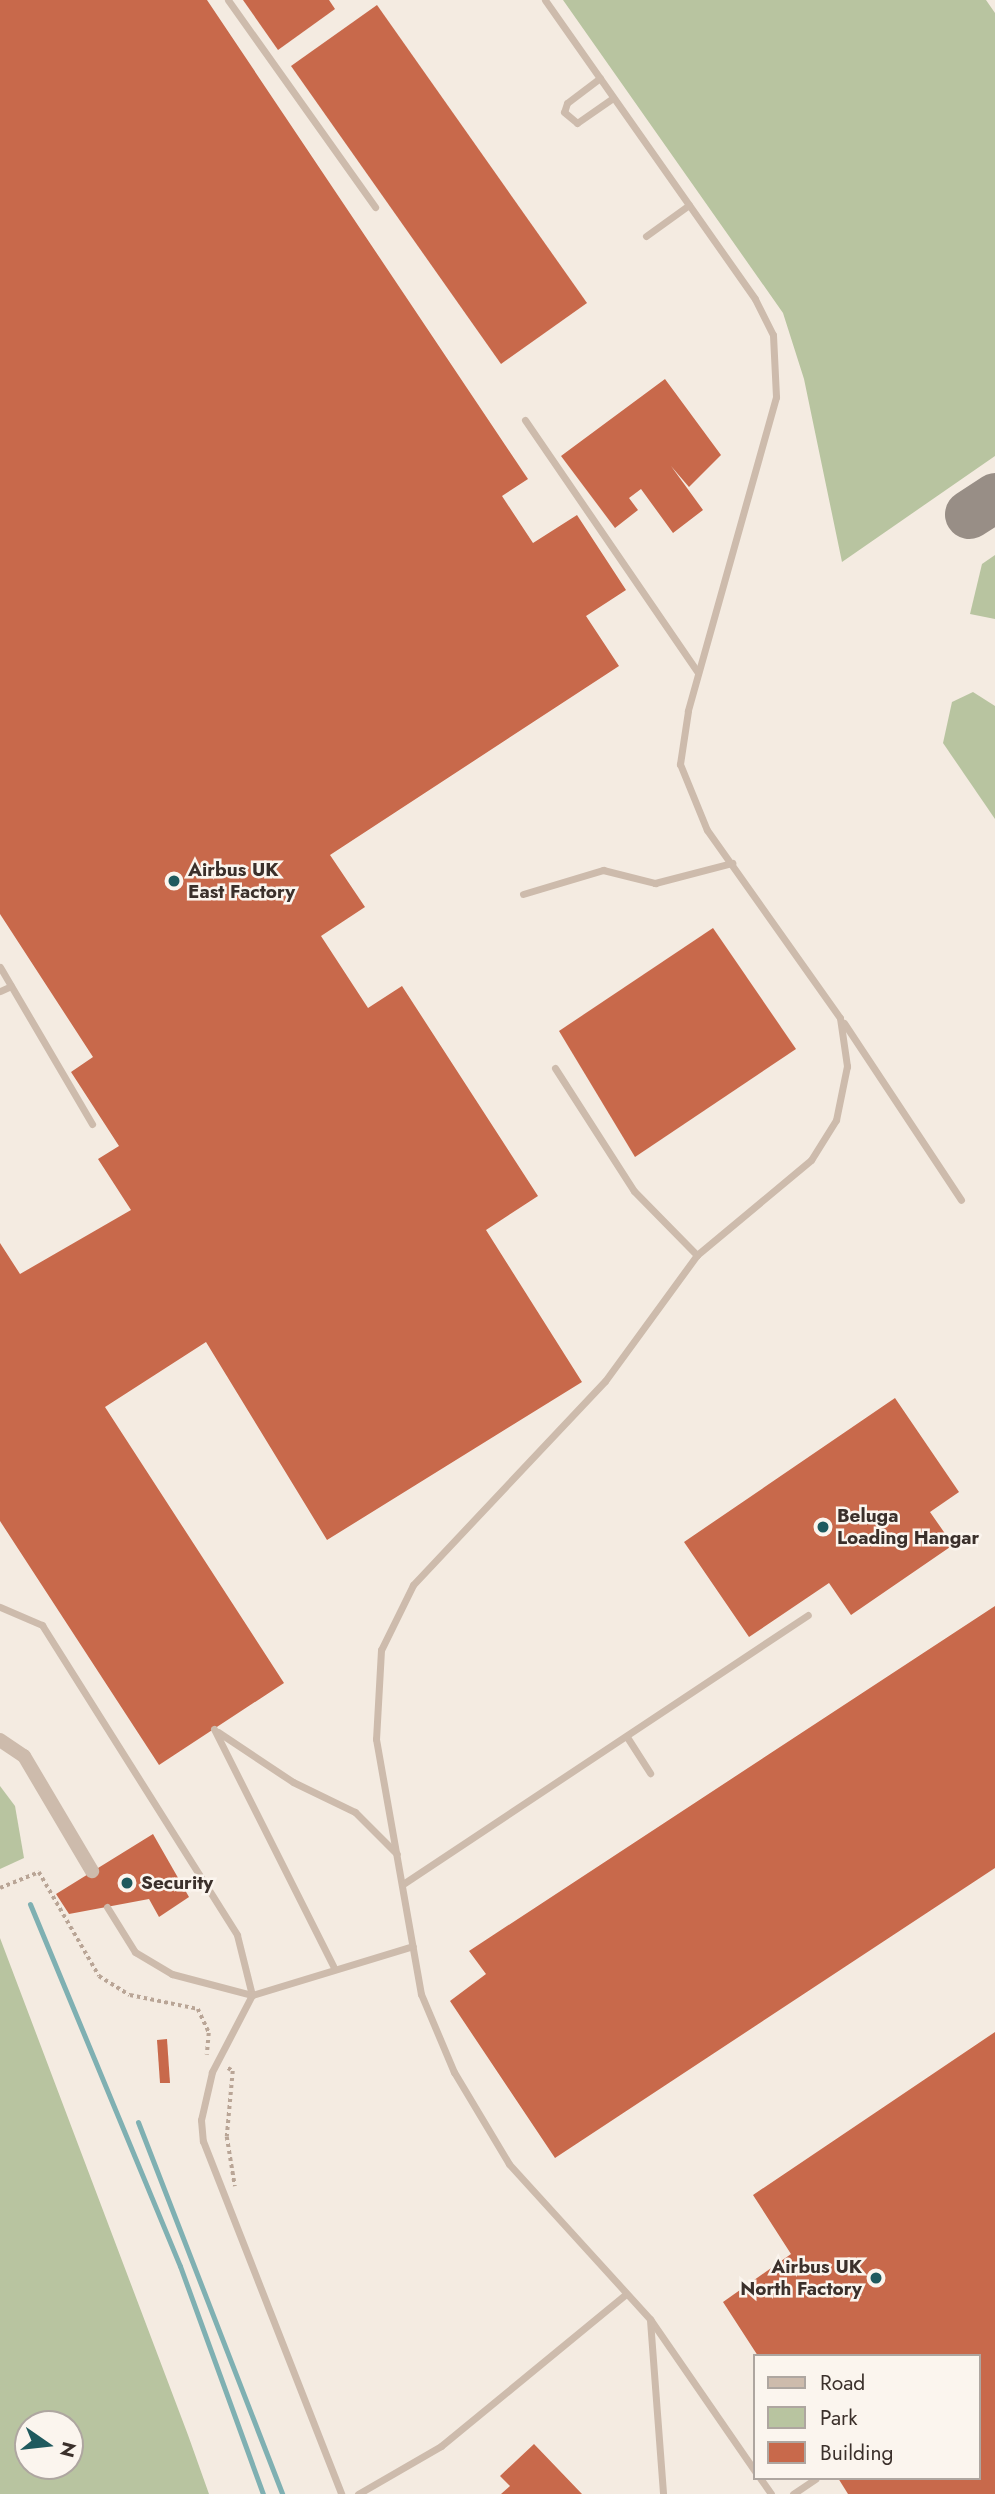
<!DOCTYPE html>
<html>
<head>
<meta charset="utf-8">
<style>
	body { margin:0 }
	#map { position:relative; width:995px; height:2494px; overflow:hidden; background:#f4ebe1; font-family:Jost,sans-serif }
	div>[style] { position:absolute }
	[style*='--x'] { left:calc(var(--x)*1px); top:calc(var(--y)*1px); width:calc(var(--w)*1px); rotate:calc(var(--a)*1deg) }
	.green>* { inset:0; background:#b8c4a0 }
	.stream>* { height:5px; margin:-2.5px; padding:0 2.5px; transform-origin:2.5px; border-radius:2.5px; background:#7fb0b2 }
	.taxiway>* { height:49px; margin:-24.5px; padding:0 24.5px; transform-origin:24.5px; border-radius:24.5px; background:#988e86 }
	.building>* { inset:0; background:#c8694b }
	.path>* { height:3.5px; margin-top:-1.75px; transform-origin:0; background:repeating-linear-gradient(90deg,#b9a596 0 3.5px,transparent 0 7px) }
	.service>* { height:7px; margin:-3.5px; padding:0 3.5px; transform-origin:3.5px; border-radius:3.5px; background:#cdbbac }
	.minor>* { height:14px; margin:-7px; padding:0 7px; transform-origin:7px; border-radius:7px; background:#cdbbac }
	.dots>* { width:19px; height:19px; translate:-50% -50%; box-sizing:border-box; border:4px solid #fbf5ee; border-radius:50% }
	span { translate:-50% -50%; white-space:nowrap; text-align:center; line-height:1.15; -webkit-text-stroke:5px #fbf5ee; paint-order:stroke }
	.poi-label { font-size:19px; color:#3b302b; font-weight:700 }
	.left { translate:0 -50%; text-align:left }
	.right { translate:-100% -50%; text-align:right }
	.legend { position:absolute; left:753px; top:2354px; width:228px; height:126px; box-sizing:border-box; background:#fbf5ee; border:2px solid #aea6a0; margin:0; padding:9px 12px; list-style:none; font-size:21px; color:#3b302b }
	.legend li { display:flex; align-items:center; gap:14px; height:35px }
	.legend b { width:35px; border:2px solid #aea6a0 }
	.north { position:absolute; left:14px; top:2410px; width:70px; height:70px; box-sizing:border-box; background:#fbf5ee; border:2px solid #aea6a0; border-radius:50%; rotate:104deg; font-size:19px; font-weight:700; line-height:28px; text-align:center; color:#3b302b }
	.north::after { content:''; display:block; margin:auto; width:24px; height:32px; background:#1f5a5e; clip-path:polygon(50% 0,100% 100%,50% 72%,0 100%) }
</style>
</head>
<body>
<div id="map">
	<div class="green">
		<div style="clip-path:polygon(563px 0,986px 0,995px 13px,995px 456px,842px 562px,804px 379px,783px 313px)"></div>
		<div style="clip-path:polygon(995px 555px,995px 619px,970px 614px,982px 564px)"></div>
		<div style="clip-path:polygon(973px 692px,995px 706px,995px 819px,943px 743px,952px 702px)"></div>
		<div style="clip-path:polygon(0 1786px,15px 1806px,24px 1858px,0 1869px)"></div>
		<div style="clip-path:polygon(evenodd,0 1938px,188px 2435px,209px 2494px,0 2494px,0 1938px,28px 2424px,70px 2424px,70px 2466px,28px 2466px,28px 2424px)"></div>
	</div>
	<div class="stream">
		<div style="--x:30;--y:1904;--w:392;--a:67.5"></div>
		<div style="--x:180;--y:2266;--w:243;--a:70"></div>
		<div style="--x:138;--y:2122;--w:399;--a:68.8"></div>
	</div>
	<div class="taxiway">
		<div style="--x:969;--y:514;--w:31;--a:-33"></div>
	</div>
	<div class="building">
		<div style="clip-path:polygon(0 0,207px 0,528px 479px,502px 496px,533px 543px,577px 515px,626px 590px,586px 616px,619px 666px,330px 855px,365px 907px,321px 936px,368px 1008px,402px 986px,538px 1196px,486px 1230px,582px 1382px,327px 1540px,206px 1342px,105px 1407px,284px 1683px,159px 1765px,0 1521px,0 1243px,20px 1274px,131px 1210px,98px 1159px,119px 1146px,71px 1072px,93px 1057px,0 914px)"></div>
		<div style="clip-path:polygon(243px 0,329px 0,335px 9px,278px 50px)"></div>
		<div style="clip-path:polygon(377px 5px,587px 303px,501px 364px,291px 66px)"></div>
		<div style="clip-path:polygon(665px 379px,721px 455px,689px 487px,671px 466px,703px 510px,673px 533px,641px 489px,629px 498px,638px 510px,615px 528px,561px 456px)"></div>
		<div style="clip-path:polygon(713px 928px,796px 1049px,635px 1157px,559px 1031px)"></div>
		<div style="clip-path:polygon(895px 1398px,959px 1492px,930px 1512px,953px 1545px,851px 1615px,829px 1583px,749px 1637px,684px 1542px)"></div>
		<div style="clip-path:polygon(995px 1606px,995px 1868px,555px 2158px,450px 2001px,486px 1974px,469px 1951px)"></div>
		<div style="clip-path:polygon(153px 1834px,189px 1897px,159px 1917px,149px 1899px,69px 1914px,56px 1894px)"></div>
		<div style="clip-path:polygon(995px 2032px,995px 2494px,848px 2494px,838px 2478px,979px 2478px,979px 2356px,758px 2356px,723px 2302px,791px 2254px,753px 2195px)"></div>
		<div style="clip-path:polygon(167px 2039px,170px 2083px,160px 2083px,157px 2040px)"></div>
		<div style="clip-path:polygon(534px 2444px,582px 2494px,501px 2494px,510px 2486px,500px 2476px)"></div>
	</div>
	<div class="path">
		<div style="--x:0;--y:1888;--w:42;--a:-22.3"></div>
		<div style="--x:39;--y:1872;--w:120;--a:60"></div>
		<div style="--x:99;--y:1976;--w:36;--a:32"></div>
		<div style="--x:130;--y:1995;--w:69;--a:11.6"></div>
		<div style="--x:198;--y:2009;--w:26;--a:65"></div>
		<div style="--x:209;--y:2033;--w:22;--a:95"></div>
		<div style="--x:228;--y:2068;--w:6;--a:31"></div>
		<div style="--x:233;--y:2071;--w:66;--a:95.2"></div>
		<div style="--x:227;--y:2137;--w:50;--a:80.7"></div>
	</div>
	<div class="service">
		<div style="--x:228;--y:0;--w:254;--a:54.6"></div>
		<div style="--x:545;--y:0;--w:365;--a:54.9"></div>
		<div style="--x:755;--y:299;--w:40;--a:63.4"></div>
		<div style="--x:773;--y:335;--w:62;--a:87.2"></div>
		<div style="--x:776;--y:397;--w:326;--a:105.7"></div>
		<div style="--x:688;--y:711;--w:54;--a:98.6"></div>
		<div style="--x:680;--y:764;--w:71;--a:67.8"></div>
		<div style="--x:707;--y:830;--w:230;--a:54.7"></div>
		<div style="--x:840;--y:1018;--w:49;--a:81.7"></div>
		<div style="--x:847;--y:1066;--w:55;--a:101.5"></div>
		<div style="--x:836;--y:1120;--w:47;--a:122"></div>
		<div style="--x:811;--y:1160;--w:148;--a:140.2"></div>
		<div style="--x:697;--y:1255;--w:156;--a:126.1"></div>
		<div style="--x:605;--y:1381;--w:280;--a:133.3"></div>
		<div style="--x:413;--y:1585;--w:72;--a:116.2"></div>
		<div style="--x:381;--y:1650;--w:89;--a:93.2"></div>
		<div style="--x:376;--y:1739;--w:259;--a:80"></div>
		<div style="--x:421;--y:1994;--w:85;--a:67.1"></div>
		<div style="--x:454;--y:2072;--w:107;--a:59.1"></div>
		<div style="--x:509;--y:2164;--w:210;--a:47.7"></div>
		<div style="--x:650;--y:2319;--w:185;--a:55.4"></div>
		<div style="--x:600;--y:78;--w:41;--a:142.9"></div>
		<div style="--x:567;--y:103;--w:9;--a:108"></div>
		<div style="--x:564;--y:112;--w:17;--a:40"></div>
		<div style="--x:577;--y:123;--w:44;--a:-34.8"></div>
		<div style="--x:646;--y:236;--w:53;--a:-35.8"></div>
		<div style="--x:525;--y:420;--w:306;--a:55.6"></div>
		<div style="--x:523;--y:894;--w:84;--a:-16.7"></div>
		<div style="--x:603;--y:870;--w:54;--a:14"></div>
		<div style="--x:655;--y:883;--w:80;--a:-14.6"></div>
		<div style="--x:0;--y:967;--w:182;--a:59.6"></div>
		<div style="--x:0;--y:991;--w:12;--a:-24"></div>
		<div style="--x:844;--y:1023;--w:212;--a:56.5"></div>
		<div style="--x:555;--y:1068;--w:146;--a:57.3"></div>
		<div style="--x:634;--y:1191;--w:90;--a:45.5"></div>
		<div style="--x:0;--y:1607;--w:46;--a:23.2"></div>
		<div style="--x:42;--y:1625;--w:366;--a:57.8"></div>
		<div style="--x:237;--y:1935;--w:62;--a:76"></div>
		<div style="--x:252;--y:1995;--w:87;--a:117.5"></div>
		<div style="--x:212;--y:2072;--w:49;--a:102.9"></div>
		<div style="--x:201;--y:2120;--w:21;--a:85"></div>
		<div style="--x:203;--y:2141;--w:379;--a:68.6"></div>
		<div style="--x:214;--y:1729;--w:265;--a:63.3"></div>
		<div style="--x:218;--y:1732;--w:90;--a:33.7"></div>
		<div style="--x:293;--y:1782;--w:69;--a:25.8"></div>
		<div style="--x:355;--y:1812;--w:59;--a:45"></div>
		<div style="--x:627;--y:1737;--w:43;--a:57.4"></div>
		<div style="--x:403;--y:1884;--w:486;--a:-33.6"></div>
		<div style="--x:107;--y:1907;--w:53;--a:58.1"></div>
		<div style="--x:135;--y:1952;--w:43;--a:30.7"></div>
		<div style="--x:172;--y:1974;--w:83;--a:14.7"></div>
		<div style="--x:252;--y:1995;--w:168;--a:-16.9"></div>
		<div style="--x:650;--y:2320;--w:174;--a:85.7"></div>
		<div style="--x:760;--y:2478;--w:19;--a:55"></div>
		<div style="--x:358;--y:2494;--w:96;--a:-30"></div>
		<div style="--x:441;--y:2446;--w:239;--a:-39.4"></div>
		<div style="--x:793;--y:2494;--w:27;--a:-34"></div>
	</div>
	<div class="minor">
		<div style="--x:0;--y:1740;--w:29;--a:34"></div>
		<div style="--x:24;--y:1756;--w:134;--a:59.4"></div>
	</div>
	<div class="dots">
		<div style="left:174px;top:881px;background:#1f5a5e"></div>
		<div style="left:823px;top:1527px;background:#1f5a5e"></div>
		<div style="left:127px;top:1883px;background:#1f5a5e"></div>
		<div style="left:876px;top:2278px;background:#1f5a5e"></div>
	</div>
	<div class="poi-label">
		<span class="left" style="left:188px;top:881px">Airbus UK<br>East Factory</span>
		<span class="left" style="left:837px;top:1527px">Beluga<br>Loading Hangar</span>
		<span class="left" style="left:141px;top:1883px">Security</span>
		<span class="right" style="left:862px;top:2278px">Airbus UK<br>North Factory</span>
	</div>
	<ul class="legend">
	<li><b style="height:9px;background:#cdbbac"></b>Road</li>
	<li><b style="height:19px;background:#b8c4a0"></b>Park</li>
	<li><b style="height:19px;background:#c8694b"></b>Building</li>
	</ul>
	<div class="north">N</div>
</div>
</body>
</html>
